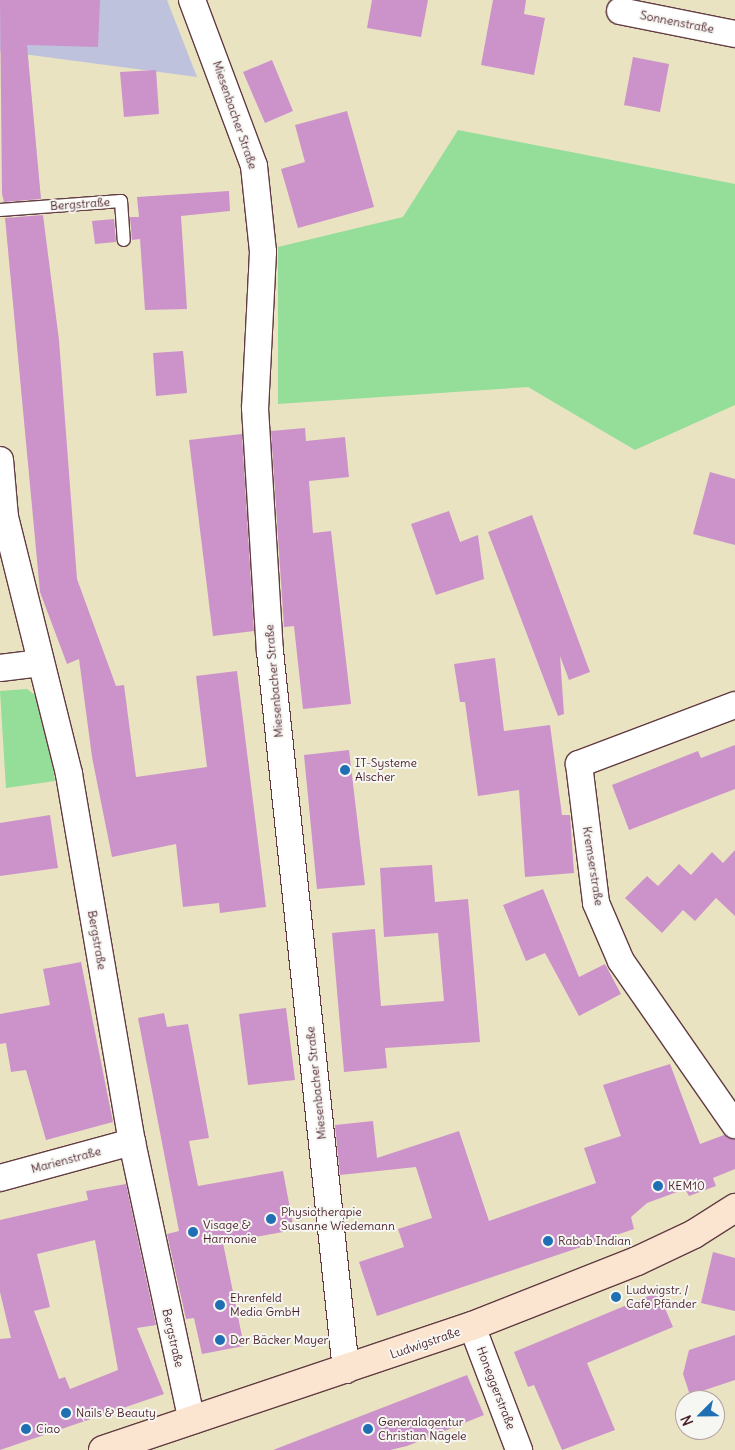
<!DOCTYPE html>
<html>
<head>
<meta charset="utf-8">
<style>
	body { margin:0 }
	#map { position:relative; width:735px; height:1450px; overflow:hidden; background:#e9e3c2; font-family:Delius,sans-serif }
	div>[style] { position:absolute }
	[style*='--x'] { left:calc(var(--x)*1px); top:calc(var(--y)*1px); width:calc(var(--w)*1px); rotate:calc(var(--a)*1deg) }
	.industrial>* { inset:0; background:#bfc2dd }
	.green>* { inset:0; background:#94de9a }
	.building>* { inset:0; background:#cc93ca }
	.roads { filter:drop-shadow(1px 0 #623c42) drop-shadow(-1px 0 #623c42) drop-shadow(0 1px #623c42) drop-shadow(0 -1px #623c42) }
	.lane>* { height:12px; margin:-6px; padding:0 6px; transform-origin:6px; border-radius:6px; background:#fff }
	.street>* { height:26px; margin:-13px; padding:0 13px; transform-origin:13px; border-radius:13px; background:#fff }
	.secondary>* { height:28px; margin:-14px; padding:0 14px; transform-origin:14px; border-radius:14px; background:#fce5d0 }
	.dots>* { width:14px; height:14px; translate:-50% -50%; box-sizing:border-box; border:2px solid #f6f6f2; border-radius:50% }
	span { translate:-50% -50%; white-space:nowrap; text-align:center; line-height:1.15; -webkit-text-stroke:4px #f6f6f2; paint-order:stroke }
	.street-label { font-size:12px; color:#4a1f2b }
	.poi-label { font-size:12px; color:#4a1f2b }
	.left { translate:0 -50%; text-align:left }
	.north { position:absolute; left:675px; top:1390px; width:50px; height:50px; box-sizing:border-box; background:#f6f6f2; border:1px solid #b1a0a2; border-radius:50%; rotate:247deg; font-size:14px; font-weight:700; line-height:20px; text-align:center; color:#4a1f2b }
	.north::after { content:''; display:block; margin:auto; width:18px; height:22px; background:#1f6fb2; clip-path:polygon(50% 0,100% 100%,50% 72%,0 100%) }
</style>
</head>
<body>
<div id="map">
	<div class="industrial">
		<div style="clip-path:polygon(0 0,167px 0,197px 77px,0 51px)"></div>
	</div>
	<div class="green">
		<div style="clip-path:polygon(458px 130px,735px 184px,735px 405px,635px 450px,528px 387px,278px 404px,278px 247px,403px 217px)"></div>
		<div style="clip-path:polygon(27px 689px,43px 701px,55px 781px,6px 788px,0 691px)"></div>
	</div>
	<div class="building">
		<div style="clip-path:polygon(0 0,100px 0,98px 47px,27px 45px,41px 199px,4px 202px,2px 194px)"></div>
		<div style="clip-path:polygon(372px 0,428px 0,421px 37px,367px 28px)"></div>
		<div style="clip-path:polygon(493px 0,526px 0,524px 14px,545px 18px,534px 75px,481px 65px)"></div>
		<div style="clip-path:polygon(633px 57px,669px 64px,660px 112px,624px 105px)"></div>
		<div style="clip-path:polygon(272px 60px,293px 111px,265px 123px,243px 72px)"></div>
		<div style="clip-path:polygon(156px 70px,159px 114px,124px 117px,120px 72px)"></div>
		<div style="clip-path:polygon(347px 111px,374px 207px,298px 228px,281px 169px,305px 162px,295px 125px)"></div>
		<div style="clip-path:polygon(229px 191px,230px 211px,181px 216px,187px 309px,145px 310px,140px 239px,132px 240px,130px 217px,139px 217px,137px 197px)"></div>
		<div style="clip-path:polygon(43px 215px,59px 340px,77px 579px,116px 686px,124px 685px,136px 777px,207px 767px,196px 676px,237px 671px,266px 907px,220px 913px,219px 903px,183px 907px,176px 844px,112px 857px,92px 757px,79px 659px,67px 664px,40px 592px,5px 218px)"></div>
		<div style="clip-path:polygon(114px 219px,116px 242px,95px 244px,92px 221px)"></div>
		<div style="clip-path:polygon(183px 351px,187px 393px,156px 396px,153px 353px)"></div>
		<div style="clip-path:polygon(305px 428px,306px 441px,345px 437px,349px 477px,309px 481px,313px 533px,331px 531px,351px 704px,303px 709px,294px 626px,284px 627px,271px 431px)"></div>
		<div style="clip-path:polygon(242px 434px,254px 631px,213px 636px,189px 440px)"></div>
		<div style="clip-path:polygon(710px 472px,735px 479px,735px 545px,693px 534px)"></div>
		<div style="clip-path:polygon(449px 511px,460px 542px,478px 535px,484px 579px,436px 595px,411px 524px)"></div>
		<div style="clip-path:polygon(532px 515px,590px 672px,569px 680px,560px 656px,564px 714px,558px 716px,488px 532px)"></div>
		<div style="clip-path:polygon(495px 658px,504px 731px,550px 725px,562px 815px,570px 815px,574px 873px,525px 877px,519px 790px,478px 796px,465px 702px,460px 702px,454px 664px)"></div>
		<div style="clip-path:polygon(735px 745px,735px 789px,629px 830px,612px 785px,698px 751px,701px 758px)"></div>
		<div style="clip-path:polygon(349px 750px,365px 885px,317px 889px,304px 755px)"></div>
		<div style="clip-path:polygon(50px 815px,58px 868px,0 876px,0 823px)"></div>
		<div style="clip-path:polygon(735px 850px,735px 916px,716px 898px,695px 921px,683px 910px,662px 933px,625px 898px,647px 876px,658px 886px,679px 864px,691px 875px,712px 852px,723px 863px)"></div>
		<div style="clip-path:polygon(432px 865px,435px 902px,468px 899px,480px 1042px,385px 1048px,387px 1068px,344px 1072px,332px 933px,375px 929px,381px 1006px,444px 1001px,438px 933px,384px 937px,380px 868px)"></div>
		<div style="clip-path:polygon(543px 889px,579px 977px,605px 964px,621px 994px,579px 1016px,545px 953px,526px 961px,503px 905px)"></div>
		<div style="clip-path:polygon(81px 962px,113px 1122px,46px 1140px,26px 1070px,11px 1072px,6px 1043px,0 1044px,0 1014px,50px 1005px,43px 969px)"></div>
		<div style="clip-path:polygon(286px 1008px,295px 1080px,248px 1085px,239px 1014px)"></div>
		<div style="clip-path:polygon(164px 1013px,167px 1027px,188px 1024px,209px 1138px,189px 1141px,198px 1186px,283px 1171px,294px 1230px,223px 1243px,244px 1346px,202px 1354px,194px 1318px,186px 1319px,167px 1234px,179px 1231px,138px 1018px)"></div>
		<div style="clip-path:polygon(670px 1064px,700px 1144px,724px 1135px,735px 1140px,735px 1169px,713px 1178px,716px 1186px,689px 1196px,685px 1189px,647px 1203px,631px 1217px,634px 1229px,377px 1316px,359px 1262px,404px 1247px,398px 1229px,432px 1218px,416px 1167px,340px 1175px,335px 1125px,373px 1121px,377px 1158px,459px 1131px,489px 1221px,596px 1183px,584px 1148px,621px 1136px,603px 1085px)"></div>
		<div style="clip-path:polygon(evenodd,126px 1184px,156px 1325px,137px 1328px,164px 1394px,0 1450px,0 1339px,11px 1338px,0 1292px,0 1220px,88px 1200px,86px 1191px,126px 1184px,95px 1240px,118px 1370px,70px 1389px,65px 1377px,59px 1379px,34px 1311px,50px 1307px,37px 1254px,95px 1240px)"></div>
		<div style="clip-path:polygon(713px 1252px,735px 1258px,735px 1311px,701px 1303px)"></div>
		<div style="clip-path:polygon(658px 1292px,673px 1327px,587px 1363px,615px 1430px,562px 1450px,534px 1385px,528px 1387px,514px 1352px)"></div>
		<div style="clip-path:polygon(735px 1335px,735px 1380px,690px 1395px,683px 1374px,689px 1350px)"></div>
		<div style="clip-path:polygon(467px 1375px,484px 1415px,407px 1446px,390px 1450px,273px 1450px)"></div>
	</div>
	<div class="roads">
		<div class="lane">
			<div style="--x:0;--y:210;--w:121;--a:-4.3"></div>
			<div style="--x:121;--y:201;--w:39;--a:86"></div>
		</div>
		<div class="street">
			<div style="--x:192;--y:0;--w:177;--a:69.5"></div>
			<div style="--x:254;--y:166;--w:86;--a:84"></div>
			<div style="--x:263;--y:252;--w:156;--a:92.9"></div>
			<div style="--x:255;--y:408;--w:243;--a:86.5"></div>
			<div style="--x:270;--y:651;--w:723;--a:83.97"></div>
			<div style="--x:620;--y:11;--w:117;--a:11.3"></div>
			<div style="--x:0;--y:460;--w:57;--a:85"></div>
			<div style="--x:5;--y:517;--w:265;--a:76"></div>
			<div style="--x:69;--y:774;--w:373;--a:80.3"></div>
			<div style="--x:132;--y:1142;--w:285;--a:77.9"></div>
			<div style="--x:0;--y:668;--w:41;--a:-7"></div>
			<div style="--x:735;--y:705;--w:167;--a:159.3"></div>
			<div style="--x:579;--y:764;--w:140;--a:83"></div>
			<div style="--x:596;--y:903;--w:63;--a:66.7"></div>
			<div style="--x:621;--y:961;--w:200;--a:55.2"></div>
			<div style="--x:0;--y:1178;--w:137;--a:-15.3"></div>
			<div style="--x:472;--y:1326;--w:133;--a:69.2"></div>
		</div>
		<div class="secondary">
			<div style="--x:103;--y:1450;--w:389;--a:-18.6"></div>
			<div style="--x:472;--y:1326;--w:177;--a:-21.5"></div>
			<div style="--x:637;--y:1261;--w:63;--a:-25.3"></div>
			<div style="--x:694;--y:1234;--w:49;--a:-32.4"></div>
		</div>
	</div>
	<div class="dots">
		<div style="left:345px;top:770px;background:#1f6fb2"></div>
		<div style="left:658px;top:1186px;background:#1f6fb2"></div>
		<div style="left:271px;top:1219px;background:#1f6fb2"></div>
		<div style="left:193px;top:1232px;background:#1f6fb2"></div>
		<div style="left:548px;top:1241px;background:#1f6fb2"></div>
		<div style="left:616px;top:1297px;background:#1f6fb2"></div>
		<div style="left:220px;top:1305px;background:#1f6fb2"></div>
		<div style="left:220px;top:1340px;background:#1f6fb2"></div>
		<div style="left:66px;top:1413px;background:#1f6fb2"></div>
		<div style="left:26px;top:1429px;background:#1f6fb2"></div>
		<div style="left:368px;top:1429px;background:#1f6fb2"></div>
	</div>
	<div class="street-label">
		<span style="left:677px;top:22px;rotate:11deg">Sonnenstraße</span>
		<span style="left:235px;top:115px;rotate:71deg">Miesenbacher Straße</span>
		<span style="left:80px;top:204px;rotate:-4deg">Bergstraße</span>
		<span style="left:274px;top:681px;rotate:-95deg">Miesenbacher Straße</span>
		<span style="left:593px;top:866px;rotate:81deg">Kremserstraße</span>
		<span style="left:97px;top:940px;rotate:80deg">Bergstraße</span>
		<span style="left:316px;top:1083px;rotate:-96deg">Miesenbacher Straße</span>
		<span style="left:66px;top:1160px;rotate:-15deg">Marienstraße</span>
		<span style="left:173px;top:1338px;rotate:77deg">Bergstraße</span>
		<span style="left:425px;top:1343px;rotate:-19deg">Ludwigstraße</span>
		<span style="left:496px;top:1388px;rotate:69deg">Honeggerstraße</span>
	</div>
	<div class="poi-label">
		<span class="left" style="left:355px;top:770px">IT-Systeme<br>Alscher</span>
		<span class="left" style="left:668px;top:1186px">KEM10</span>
		<span class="left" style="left:281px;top:1219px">Physiotherapie<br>Susanne Wiedemann</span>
		<span class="left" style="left:203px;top:1232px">Visage &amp;<br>Harmonie</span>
		<span class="left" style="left:558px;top:1241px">Rabab Indian</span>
		<span class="left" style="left:626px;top:1297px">Ludwigstr. /<br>Cafe Pfänder</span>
		<span class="left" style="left:230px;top:1305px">Ehrenfeld<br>Media GmbH</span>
		<span class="left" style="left:230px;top:1340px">Der Bäcker Mayer</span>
		<span class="left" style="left:76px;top:1413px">Nails &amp; Beauty</span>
		<span class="left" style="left:378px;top:1429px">Generalagentur<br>Christian Nägele</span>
		<span class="left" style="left:36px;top:1429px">Ciao</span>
	</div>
	<div class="north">N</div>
</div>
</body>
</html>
